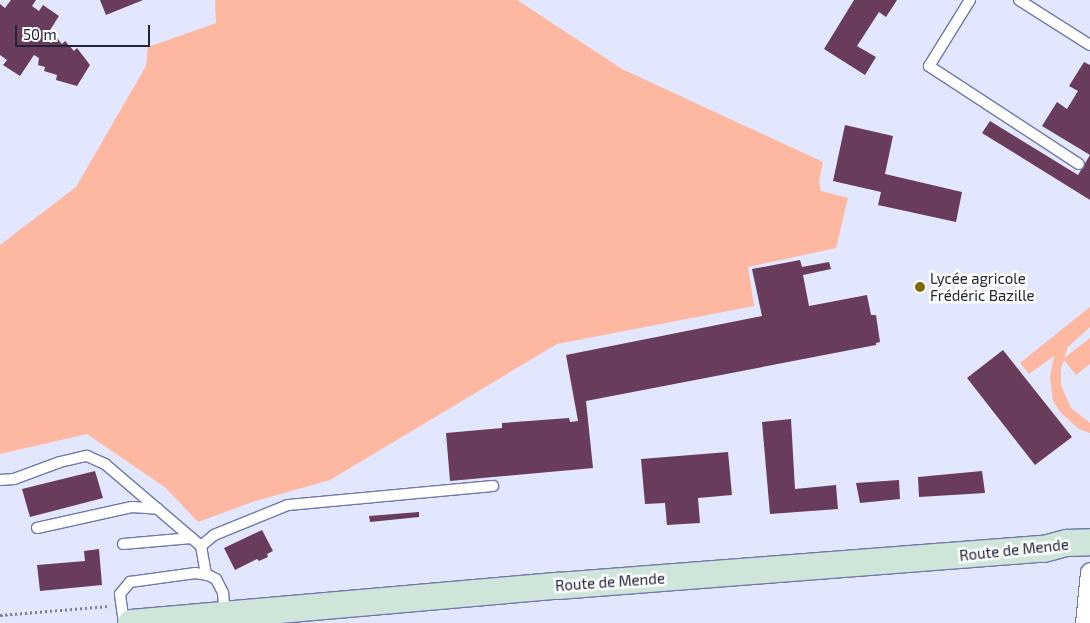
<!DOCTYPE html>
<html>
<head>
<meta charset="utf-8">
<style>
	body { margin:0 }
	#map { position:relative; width:1090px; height:623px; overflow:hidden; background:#e3e7fe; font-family:"Exo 2",sans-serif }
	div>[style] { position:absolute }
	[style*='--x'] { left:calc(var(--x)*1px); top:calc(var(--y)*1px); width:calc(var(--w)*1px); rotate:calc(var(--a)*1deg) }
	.green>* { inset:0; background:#feb7a1 }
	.building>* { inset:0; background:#693c5c }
	.path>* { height:3px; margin-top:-1.5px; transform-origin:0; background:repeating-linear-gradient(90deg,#7d8096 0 2.5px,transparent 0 5px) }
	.roads { filter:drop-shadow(1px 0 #7177ab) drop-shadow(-1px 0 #7177ab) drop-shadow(0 1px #7177ab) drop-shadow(0 -1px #7177ab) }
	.lane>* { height:10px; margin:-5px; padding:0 5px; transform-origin:5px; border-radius:5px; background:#fff }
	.street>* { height:19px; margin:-9.5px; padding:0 9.5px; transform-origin:9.5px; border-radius:9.5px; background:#fff }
	.secondary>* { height:26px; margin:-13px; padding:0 13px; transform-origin:13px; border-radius:13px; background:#d0e5da }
	.dots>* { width:14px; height:14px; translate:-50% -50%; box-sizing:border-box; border:2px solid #fff; border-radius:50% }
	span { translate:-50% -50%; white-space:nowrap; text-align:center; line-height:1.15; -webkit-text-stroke:5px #fff; paint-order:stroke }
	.poi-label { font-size:15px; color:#212338 }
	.left { translate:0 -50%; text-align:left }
	.street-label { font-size:15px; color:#212338 }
	.scale { position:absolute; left:15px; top:25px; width:135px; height:22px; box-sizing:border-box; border:2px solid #212338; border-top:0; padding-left:6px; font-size:15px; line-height:18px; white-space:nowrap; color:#212338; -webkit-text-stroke:4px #fff; paint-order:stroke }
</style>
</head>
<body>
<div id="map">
	<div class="green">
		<div style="clip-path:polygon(215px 0,517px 0,622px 69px,823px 162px,819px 181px,821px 191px,848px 198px,836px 248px,748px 267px,754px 306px,557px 344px,330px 480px,252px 502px,198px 522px,166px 488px,87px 434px,0 454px,0 245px,76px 187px,146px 66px,148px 47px,216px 23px)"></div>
		<div style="clip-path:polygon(1090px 307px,1090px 327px,1068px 347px,1064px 358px,1090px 338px,1090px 364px,1076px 375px,1064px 360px,1061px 368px,1061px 385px,1071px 408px,1090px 423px,1090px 433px,1079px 429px,1061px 413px,1053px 401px,1050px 377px,1054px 356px,1029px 374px,1020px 363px)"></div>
	</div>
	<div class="building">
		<div style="clip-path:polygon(11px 0,36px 0,32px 6px,39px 11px,43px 5px,59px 16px,45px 38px,51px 43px,57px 38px,62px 44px,65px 41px,74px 51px,77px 48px,90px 65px,77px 86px,56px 80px,57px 75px,44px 71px,45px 67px,38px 65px,39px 58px,34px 55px,20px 76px,3px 65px,7px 60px,0 55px,0 4px,5px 8px)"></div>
		<div style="clip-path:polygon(100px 0,143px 0,106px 15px)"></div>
		<div style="clip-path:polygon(854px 0,897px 0,886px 17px,879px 12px,857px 46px,876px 57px,865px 75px,824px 49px)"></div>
		<div style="clip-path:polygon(1084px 62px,1090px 65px,1090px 200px,982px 133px,990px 121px,1078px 175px,1090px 155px,1042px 126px,1057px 102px,1067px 109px,1078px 91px,1069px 86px)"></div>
		<div style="clip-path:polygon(845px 125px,893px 136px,885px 174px,962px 192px,956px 222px,878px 205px,881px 192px,833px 181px)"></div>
		<div style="clip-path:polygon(800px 260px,802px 267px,829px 262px,831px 269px,803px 275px,809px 306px,867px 295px,871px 315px,876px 315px,880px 342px,876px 343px,876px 345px,586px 401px,593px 468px,450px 481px,446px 433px,502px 428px,502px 423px,569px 418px,570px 422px,578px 421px,566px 355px,762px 316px,752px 269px)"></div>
		<div style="clip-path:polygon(1003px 350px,1072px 437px,1035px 465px,967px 378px)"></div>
		<div style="clip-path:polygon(791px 419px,795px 489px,836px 485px,838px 509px,770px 514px,762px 422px)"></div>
		<div style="clip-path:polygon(728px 452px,732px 495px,698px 498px,700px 523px,667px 525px,665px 503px,645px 504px,641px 459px)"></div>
		<div style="clip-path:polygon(95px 471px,103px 498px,30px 517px,22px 489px)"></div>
		<div style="clip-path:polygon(982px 471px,985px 493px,919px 497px,918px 477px)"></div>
		<div style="clip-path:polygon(899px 480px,900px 499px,860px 503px,856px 483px)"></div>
		<div style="clip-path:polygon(419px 512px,419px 517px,370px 522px,369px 516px)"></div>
		<div style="clip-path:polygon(262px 530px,273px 551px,267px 554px,268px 557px,259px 561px,257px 559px,235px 570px,224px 548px)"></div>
		<div style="clip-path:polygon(99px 549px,102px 585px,40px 591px,37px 565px,85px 561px,84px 551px)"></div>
	</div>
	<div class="path">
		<div style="--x:0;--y:615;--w:109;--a:-4.7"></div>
	</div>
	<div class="roads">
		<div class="lane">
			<div style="--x:970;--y:0;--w:78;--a:121.8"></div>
			<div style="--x:929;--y:66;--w:179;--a:33.2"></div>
			<div style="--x:1019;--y:0;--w:84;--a:32.4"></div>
			<div style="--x:0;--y:480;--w:14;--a:-4"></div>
			<div style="--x:14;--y:479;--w:49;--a:-20.3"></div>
			<div style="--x:60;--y:462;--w:28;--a:-13"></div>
			<div style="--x:87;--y:456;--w:20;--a:24"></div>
			<div style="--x:105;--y:464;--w:126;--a:40.5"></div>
			<div style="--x:201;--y:546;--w:29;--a:80"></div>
			<div style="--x:37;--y:528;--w:97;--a:-12.5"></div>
			<div style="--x:132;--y:507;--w:26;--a:4"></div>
			<div style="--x:123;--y:544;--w:69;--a:-5"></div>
			<div style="--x:201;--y:546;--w:17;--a:-40"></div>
			<div style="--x:214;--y:535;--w:80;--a:-22.1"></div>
			<div style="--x:288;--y:505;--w:206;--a:-5.3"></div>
			<div style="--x:124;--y:623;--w:29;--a:-98"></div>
			<div style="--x:120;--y:594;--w:16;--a:-50"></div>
			<div style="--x:130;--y:582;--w:66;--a:-7.9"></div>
			<div style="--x:195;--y:573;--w:13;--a:9"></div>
			<div style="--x:208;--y:575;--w:9;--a:27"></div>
			<div style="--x:216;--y:579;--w:16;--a:63"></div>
			<div style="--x:223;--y:593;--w:21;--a:85"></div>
		</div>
		<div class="street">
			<div style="--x:1085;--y:623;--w:51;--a:-84.4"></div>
		</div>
		<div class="secondary">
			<div style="--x:131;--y:623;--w:429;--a:-5"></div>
			<div style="--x:558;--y:586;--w:487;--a:-4.4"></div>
			<div style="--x:1044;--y:549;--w:24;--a:-15"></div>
			<div style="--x:1067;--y:543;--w:23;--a:-2"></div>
		</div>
	</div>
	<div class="dots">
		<div style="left:920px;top:287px;background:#7a6a01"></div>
	</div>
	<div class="poi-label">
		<span class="left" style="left:930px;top:287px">Lycée agricole<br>Frédéric Bazille</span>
	</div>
	<div class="street-label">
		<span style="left:1014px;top:550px;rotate:-6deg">Route de Mende</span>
		<span style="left:610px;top:582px;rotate:-4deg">Route de Mende</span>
	</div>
	<div class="scale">50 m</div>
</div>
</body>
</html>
